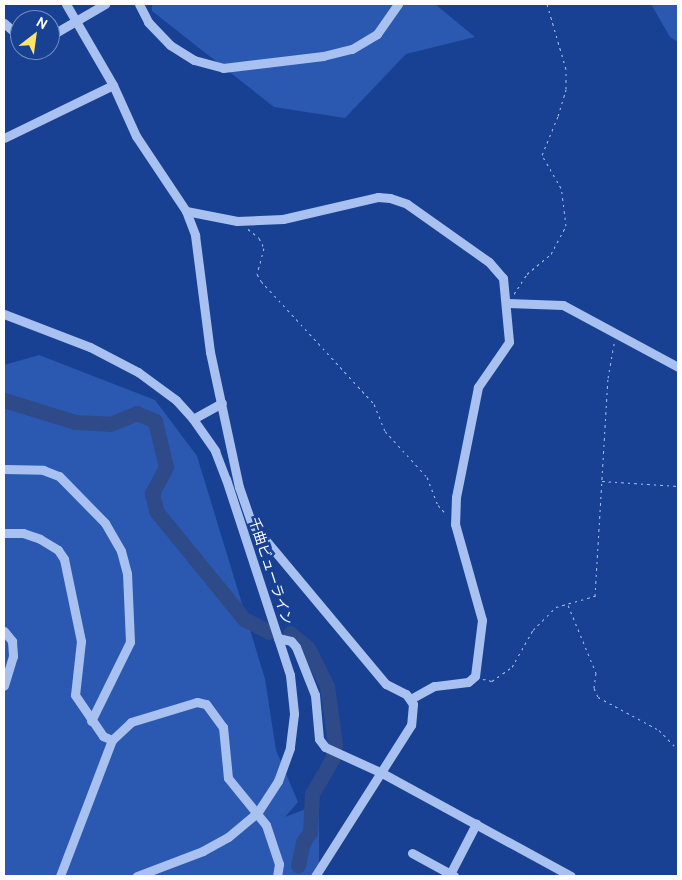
<!DOCTYPE html>
<html>
<head>
<meta charset="utf-8">
<style>
	body { margin:0 }
	#map { position:relative; width:682px; height:880px; overflow:hidden; background:#184093; font-family:Cabin,"Noto Sans JP",sans-serif }
	div>[style] { position:absolute }
	[style*='--x'] { left:calc(var(--x)*1px); top:calc(var(--y)*1px); width:calc(var(--w)*1px); rotate:calc(var(--a)*1deg) }
	.green>* { inset:0; background:#2b59b1 }
	.river>* { height:15px; margin:-7.5px; padding:0 7.5px; transform-origin:7.5px; border-radius:7.5px; background:#2e4a88 }
	.path>* { height:1px; margin-top:-0.5px; transform-origin:0; background:repeating-linear-gradient(90deg,#a8c1f0 0 2.5px,transparent 0 6.5px) }
	.minor>* { height:9px; margin:-4.5px; padding:0 4.5px; transform-origin:4.5px; border-radius:4.5px; background:#a8c1f0 }
	span { translate:-50% -50%; white-space:nowrap; text-align:center; line-height:1.15; -webkit-text-stroke:5px #184093; paint-order:stroke }
	.street-label { font-size:14px; color:#fff }
	.frame { position:absolute; inset:0; border:5px solid #fff; pointer-events:none }
	.north { position:absolute; left:10px; top:10px; width:50px; height:50px; box-sizing:border-box; background:#184093; border:1px solid #748cbe; border-radius:50%; rotate:30deg; font-size:14px; font-weight:700; line-height:20px; text-align:center; color:#fff }
	.north::after { content:''; display:block; margin:auto; width:18px; height:22px; background:#ffe467; clip-path:polygon(50% 0,100% 100%,50% 72%,0 100%) }
</style>
</head>
<body>
<div id="map">
	<div class="green">
		<div style="clip-path:polygon(152px 4px,435px 4px,475px 37px,406px 54px,345px 118px,274px 107px,152px 11px)"></div>
		<div style="clip-path:polygon(651px 4px,678px 4px,678px 42px,670px 37px)"></div>
		<div style="clip-path:polygon(39px 355px,155px 400px,197px 456px,265px 679px,276px 750px,298px 802px,285px 817px,319px 804px,319px 876px,4px 876px,4px 365px)"></div>
	</div>
	<div class="river">
		<div style="--x:4;--y:400;--w:74;--a:17.2"></div>
		<div style="--x:75;--y:422;--w:35;--a:3"></div>
		<div style="--x:110;--y:424;--w:29;--a:-22"></div>
		<div style="--x:137;--y:413;--w:20;--a:24"></div>
		<div style="--x:155;--y:421;--w:47;--a:76.6"></div>
		<div style="--x:166;--y:467;--w:30;--a:118"></div>
		<div style="--x:152;--y:493;--w:18;--a:77"></div>
		<div style="--x:156;--y:511;--w:139;--a:50.8"></div>
		<div style="--x:244;--y:619;--w:28;--a:27"></div>
		<div style="--x:290;--y:633;--w:23;--a:40"></div>
		<div style="--x:308;--y:648;--w:42;--a:63.4"></div>
		<div style="--x:327;--y:686;--w:59;--a:82.1"></div>
		<div style="--x:335;--y:744;--w:15;--a:101"></div>
		<div style="--x:332;--y:759;--w:40;--a:119.7"></div>
		<div style="--x:312;--y:794;--w:38;--a:93"></div>
		<div style="--x:310;--y:832;--w:12;--a:125"></div>
		<div style="--x:303;--y:842;--w:24;--a:102"></div>
	</div>
	<div class="path">
		<div style="--x:248;--y:229;--w:14;--a:39"></div>
		<div style="--x:259;--y:238;--w:11;--a:63"></div>
		<div style="--x:264;--y:248;--w:27;--a:105"></div>
		<div style="--x:257;--y:274;--w:8;--a:60"></div>
		<div style="--x:261;--y:281;--w:167;--a:47.4"></div>
		<div style="--x:374;--y:404;--w:29;--a:68"></div>
		<div style="--x:385;--y:431;--w:62;--a:47.6"></div>
		<div style="--x:427;--y:477;--w:30;--a:69"></div>
		<div style="--x:438;--y:505;--w:12;--a:48"></div>
		<div style="--x:514;--y:294;--w:24;--a:-57"></div>
		<div style="--x:527;--y:274;--w:31;--a:-40"></div>
		<div style="--x:551;--y:254;--w:32;--a:-62"></div>
		<div style="--x:566;--y:226;--w:38;--a:-97"></div>
		<div style="--x:561;--y:188;--w:38;--a:-120"></div>
		<div style="--x:542;--y:155;--w:42;--a:-67.7"></div>
		<div style="--x:558;--y:116;--w:28;--a:-73"></div>
		<div style="--x:566;--y:89;--w:20;--a:-90"></div>
		<div style="--x:566;--y:69;--w:68;--a:-106.3"></div>
		<div style="--x:602;--y:481;--w:76;--a:3.8"></div>
		<div style="--x:568;--y:605;--w:74;--a:67.6"></div>
		<div style="--x:596;--y:673;--w:15;--a:98"></div>
		<div style="--x:594;--y:688;--w:10;--a:66"></div>
		<div style="--x:598;--y:697;--w:69;--a:28.4"></div>
		<div style="--x:659;--y:730;--w:28;--a:46"></div>
		<div style="--x:483;--y:679;--w:9;--a:13"></div>
		<div style="--x:492;--y:681;--w:24;--a:-35"></div>
		<div style="--x:512;--y:667;--w:43;--a:-60.4"></div>
		<div style="--x:533;--y:630;--w:33;--a:-45"></div>
		<div style="--x:556;--y:607;--w:41;--a:-15.8"></div>
		<div style="--x:595;--y:596;--w:218;--a:-86.6"></div>
		<div style="--x:608;--y:378;--w:36;--a:-80"></div>
	</div>
	<div class="minor">
		<div style="--x:66;--y:4;--w:94;--a:59.9"></div>
		<div style="--x:113;--y:85;--w:56;--a:65.7"></div>
		<div style="--x:136;--y:136;--w:90;--a:56.3"></div>
		<div style="--x:186;--y:211;--w:26;--a:69"></div>
		<div style="--x:195;--y:235;--w:118;--a:82.7"></div>
		<div style="--x:210;--y:352;--w:138;--a:77.9"></div>
		<div style="--x:239;--y:487;--w:39;--a:71"></div>
		<div style="--x:252;--y:524;--w:209;--a:50.1"></div>
		<div style="--x:386;--y:684;--w:22;--a:27"></div>
		<div style="--x:406;--y:694;--w:12;--a:55"></div>
		<div style="--x:413;--y:704;--w:21;--a:95"></div>
		<div style="--x:411;--y:725;--w:179;--a:122.4"></div>
		<div style="--x:139;--y:4;--w:20;--a:63"></div>
		<div style="--x:148;--y:22;--w:32;--a:46"></div>
		<div style="--x:170;--y:45;--w:28;--a:32"></div>
		<div style="--x:194;--y:60;--w:30;--a:15"></div>
		<div style="--x:223;--y:68;--w:101;--a:-6.8"></div>
		<div style="--x:323;--y:56;--w:30;--a:-14"></div>
		<div style="--x:352;--y:49;--w:29;--a:-31"></div>
		<div style="--x:377;--y:34;--w:37;--a:-55"></div>
		<div style="--x:4;--y:23;--w:21;--a:41"></div>
		<div style="--x:50;--y:36;--w:64;--a:-30.2"></div>
		<div style="--x:4;--y:138;--w:121;--a:-25.9"></div>
		<div style="--x:186;--y:211;--w:52;--a:11.1"></div>
		<div style="--x:237;--y:221;--w:46;--a:-2.5"></div>
		<div style="--x:283;--y:219;--w:98;--a:-13"></div>
		<div style="--x:378;--y:197;--w:12;--a:5"></div>
		<div style="--x:390;--y:198;--w:18;--a:19"></div>
		<div style="--x:407;--y:204;--w:100;--a:35.3"></div>
		<div style="--x:489;--y:262;--w:21;--a:49"></div>
		<div style="--x:503;--y:278;--w:64;--a:84.6"></div>
		<div style="--x:509;--y:342;--w:55;--a:124.6"></div>
		<div style="--x:478;--y:387;--w:112;--a:101.3"></div>
		<div style="--x:456;--y:497;--w:27;--a:92"></div>
		<div style="--x:455;--y:524;--w:100;--a:74.3"></div>
		<div style="--x:482;--y:620;--w:56;--a:97.1"></div>
		<div style="--x:475;--y:676;--w:9;--a:139"></div>
		<div style="--x:468;--y:682;--w:34;--a:173"></div>
		<div style="--x:434;--y:686;--w:26;--a:151"></div>
		<div style="--x:507;--y:303;--w:56;--a:2"></div>
		<div style="--x:563;--y:305;--w:131;--a:28.3"></div>
		<div style="--x:4;--y:314;--w:92;--a:21"></div>
		<div style="--x:90;--y:347;--w:54;--a:27.5"></div>
		<div style="--x:138;--y:372;--w:47;--a:36.4"></div>
		<div style="--x:176;--y:400;--w:25;--a:48"></div>
		<div style="--x:193;--y:419;--w:39;--a:55"></div>
		<div style="--x:215;--y:451;--w:30;--a:69"></div>
		<div style="--x:226;--y:479;--w:206;--a:71.9"></div>
		<div style="--x:290;--y:675;--w:39;--a:84"></div>
		<div style="--x:294;--y:714;--w:34;--a:97"></div>
		<div style="--x:290;--y:748;--w:35;--a:110"></div>
		<div style="--x:278;--y:781;--w:37;--a:123"></div>
		<div style="--x:258;--y:812;--w:39;--a:140"></div>
		<div style="--x:228;--y:837;--w:29;--a:151"></div>
		<div style="--x:203;--y:851;--w:71;--a:159.3"></div>
		<div style="--x:193;--y:419;--w:33;--a:-29"></div>
		<div style="--x:4;--y:469;--w:39;--a:1"></div>
		<div style="--x:43;--y:470;--w:17;--a:21"></div>
		<div style="--x:59;--y:476;--w:66;--a:45.6"></div>
		<div style="--x:105;--y:523;--w:32;--a:60"></div>
		<div style="--x:121;--y:551;--w:23;--a:75"></div>
		<div style="--x:127;--y:573;--w:69;--a:87.5"></div>
		<div style="--x:130;--y:642;--w:88;--a:116.3"></div>
		<div style="--x:4;--y:533;--w:19;--a:0"></div>
		<div style="--x:23;--y:533;--w:18;--a:19"></div>
		<div style="--x:40;--y:539;--w:21;--a:31"></div>
		<div style="--x:58;--y:550;--w:11;--a:56"></div>
		<div style="--x:64;--y:559;--w:84;--a:78.3"></div>
		<div style="--x:81;--y:641;--w:54;--a:96.3"></div>
		<div style="--x:75;--y:695;--w:50;--a:55.7"></div>
		<div style="--x:103;--y:736;--w:10;--a:24"></div>
		<div style="--x:4;--y:631;--w:13;--a:51"></div>
		<div style="--x:12;--y:641;--w:15;--a:86"></div>
		<div style="--x:13;--y:656;--w:31;--a:107"></div>
		<div style="--x:278;--y:638;--w:13;--a:13"></div>
		<div style="--x:291;--y:641;--w:8;--a:50"></div>
		<div style="--x:296;--y:647;--w:52;--a:68.4"></div>
		<div style="--x:315;--y:695;--w:44;--a:84.8"></div>
		<div style="--x:319;--y:739;--w:10;--a:53"></div>
		<div style="--x:325;--y:747;--w:63;--a:24.5"></div>
		<div style="--x:382;--y:773;--w:215;--a:28.6"></div>
		<div style="--x:412;--y:853;--w:48;--a:28.7"></div>
		<div style="--x:60;--y:876;--w:146;--a:-69.1"></div>
		<div style="--x:112;--y:740;--w:26;--a:-43"></div>
		<div style="--x:131;--y:722;--w:69;--a:-16.9"></div>
		<div style="--x:197;--y:702;--w:9;--a:13"></div>
		<div style="--x:206;--y:704;--w:29;--a:54"></div>
		<div style="--x:223;--y:727;--w:51;--a:84.4"></div>
		<div style="--x:228;--y:778;--w:60;--a:51"></div>
		<div style="--x:266;--y:825;--w:41;--a:71.6"></div>
		<div style="--x:279;--y:864;--w:12;--a:99"></div>
		<div style="--x:449;--y:876;--w:59;--a:-62.6"></div>
	</div>
	<div class="street-label">
		<span style="left:271px;top:571px;rotate:72deg">千曲ビューライン</span>
	</div>
	<div class="frame"></div>
	<div class="north">N</div>
</div>
</body>
</html>
